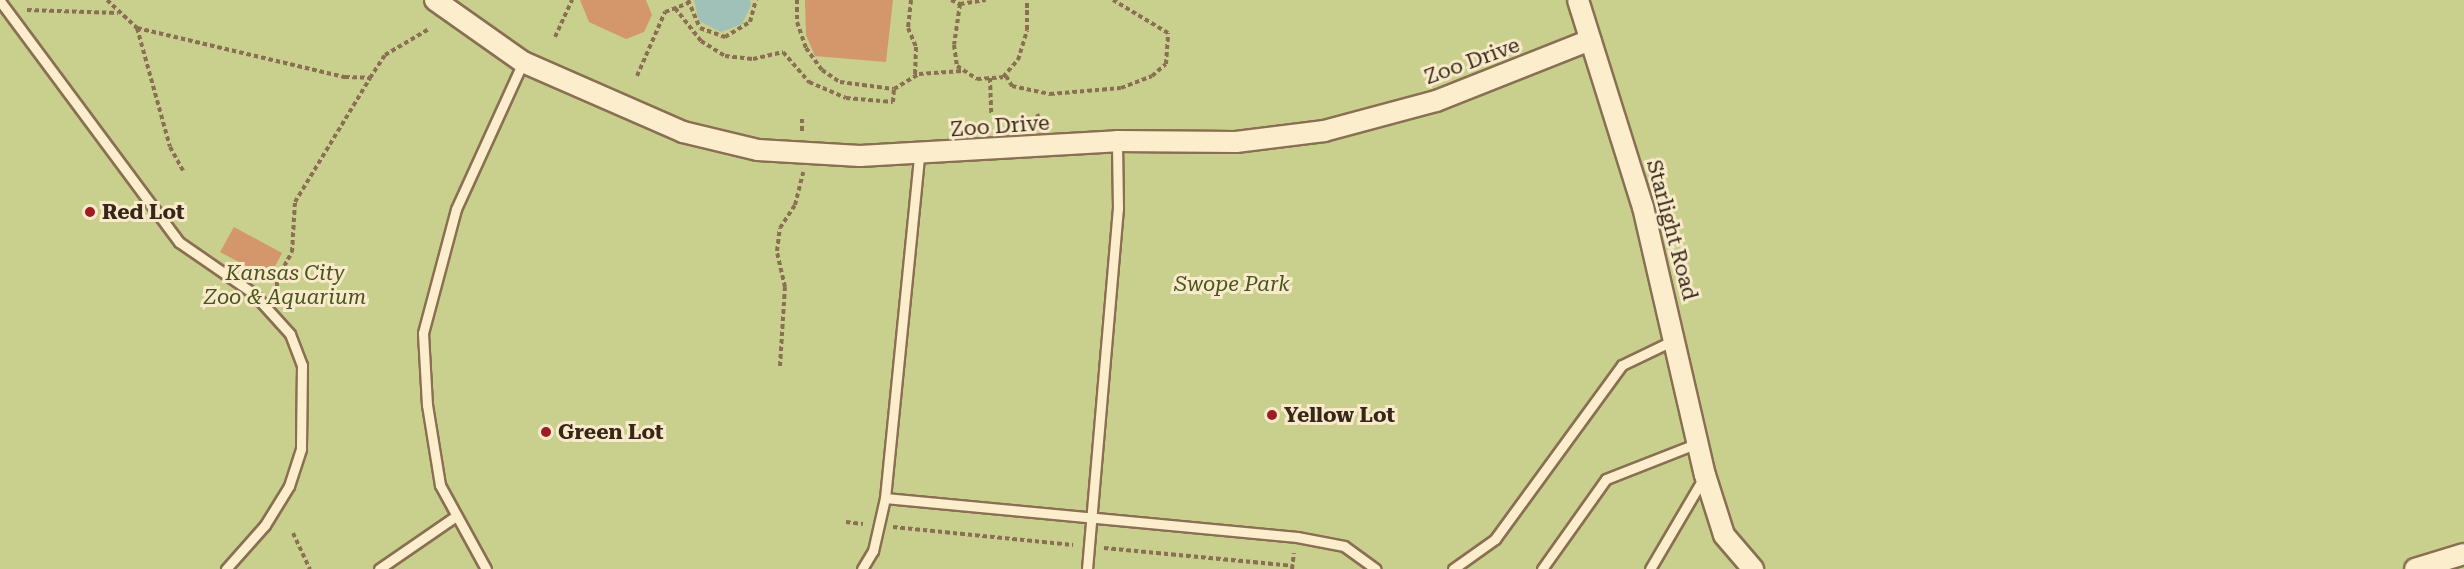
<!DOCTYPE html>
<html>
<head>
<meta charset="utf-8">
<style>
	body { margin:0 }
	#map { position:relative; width:2464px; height:569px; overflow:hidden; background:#f2e0ba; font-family:"Roboto Serif",serif }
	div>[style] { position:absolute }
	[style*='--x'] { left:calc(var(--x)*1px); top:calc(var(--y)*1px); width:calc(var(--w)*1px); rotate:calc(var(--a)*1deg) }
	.green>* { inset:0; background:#c9d08d }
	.water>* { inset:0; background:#9fc1b7 }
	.building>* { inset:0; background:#d4966b }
	.path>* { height:4px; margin-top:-2px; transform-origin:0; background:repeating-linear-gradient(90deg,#8a6f53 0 4.5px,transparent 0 7.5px) }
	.roads { filter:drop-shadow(2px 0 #8a6f53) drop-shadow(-2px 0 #8a6f53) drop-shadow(0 2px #8a6f53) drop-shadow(0 -2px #8a6f53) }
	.lane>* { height:9px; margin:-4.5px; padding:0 4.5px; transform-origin:4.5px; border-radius:4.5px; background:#fceecd }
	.street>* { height:20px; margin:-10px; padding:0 10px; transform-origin:10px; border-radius:10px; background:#fceecd }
	.dots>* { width:16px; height:16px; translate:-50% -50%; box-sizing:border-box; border:3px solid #f8eaca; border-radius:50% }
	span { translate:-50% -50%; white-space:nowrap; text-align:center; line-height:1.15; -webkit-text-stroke:6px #f8eaca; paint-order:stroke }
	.street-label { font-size:21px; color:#372719 }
	.poi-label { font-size:21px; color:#372719; font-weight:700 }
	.left { translate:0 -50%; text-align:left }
	.park-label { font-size:21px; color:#48551e; font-style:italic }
</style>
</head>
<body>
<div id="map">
	<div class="green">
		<div style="clip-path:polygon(0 0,2464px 0,2464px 569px,0 569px)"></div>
	</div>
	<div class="water">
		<div style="clip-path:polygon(694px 0,750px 0,751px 5px,742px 24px,721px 32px,699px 21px)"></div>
	</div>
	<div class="building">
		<div style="clip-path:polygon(580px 0,646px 0,652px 15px,644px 32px,626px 39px,589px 22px)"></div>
		<div style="clip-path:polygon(805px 0,893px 0,886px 62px,815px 56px,806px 35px)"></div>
		<div style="clip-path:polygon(234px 227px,282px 253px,269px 278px,220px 252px)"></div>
	</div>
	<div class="path">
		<div style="--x:107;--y:0;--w:41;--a:43"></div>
		<div style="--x:137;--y:28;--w:214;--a:13.3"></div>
		<div style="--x:345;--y:77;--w:25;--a:2"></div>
		<div style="--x:370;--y:78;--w:27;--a:-57"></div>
		<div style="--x:385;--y:55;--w:51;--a:-30.6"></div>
		<div style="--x:688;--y:0;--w:30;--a:67"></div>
		<div style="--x:700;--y:28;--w:27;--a:20"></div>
		<div style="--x:725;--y:37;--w:29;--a:-31"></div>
		<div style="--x:750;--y:22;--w:23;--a:-75"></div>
		<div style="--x:797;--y:0;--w:22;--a:90"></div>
		<div style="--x:797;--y:22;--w:28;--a:71"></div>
		<div style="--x:806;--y:48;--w:27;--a:54"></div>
		<div style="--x:822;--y:70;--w:22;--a:34"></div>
		<div style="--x:840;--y:82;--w:54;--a:7.4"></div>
		<div style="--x:894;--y:89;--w:29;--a:-31"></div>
		<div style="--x:919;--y:74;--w:43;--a:-4"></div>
		<div style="--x:911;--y:0;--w:28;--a:96"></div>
		<div style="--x:908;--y:28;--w:21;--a:67"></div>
		<div style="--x:916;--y:47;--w:28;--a:92"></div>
		<div style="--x:951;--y:0;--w:10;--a:24"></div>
		<div style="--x:960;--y:4;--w:26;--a:-9"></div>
		<div style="--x:960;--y:4;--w:41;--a:98.3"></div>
		<div style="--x:954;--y:45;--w:21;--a:82"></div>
		<div style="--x:957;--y:66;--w:24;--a:33"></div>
		<div style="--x:977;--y:79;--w:26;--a:-4"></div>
		<div style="--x:1003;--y:77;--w:23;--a:-49"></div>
		<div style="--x:1018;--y:60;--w:31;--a:-73"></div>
		<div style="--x:1027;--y:30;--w:30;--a:-90"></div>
		<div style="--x:675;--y:8;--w:42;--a:51.8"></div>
		<div style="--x:701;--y:41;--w:28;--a:32"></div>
		<div style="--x:725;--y:56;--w:28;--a:6"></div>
		<div style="--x:753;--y:59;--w:31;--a:-13"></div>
		<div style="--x:783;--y:52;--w:40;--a:49"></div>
		<div style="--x:809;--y:82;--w:40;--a:23.4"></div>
		<div style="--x:846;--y:98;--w:47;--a:4.9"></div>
		<div style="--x:893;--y:102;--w:13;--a:-86"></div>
		<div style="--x:27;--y:10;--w:91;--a:1.9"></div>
		<div style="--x:137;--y:28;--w:123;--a:74.5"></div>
		<div style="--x:170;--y:147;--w:29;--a:61"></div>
		<div style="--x:555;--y:37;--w:41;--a:-65.3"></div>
		<div style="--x:637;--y:76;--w:70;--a:-66.4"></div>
		<div style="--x:665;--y:12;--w:25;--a:-21"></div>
		<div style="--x:1006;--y:76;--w:12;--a:59"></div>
		<div style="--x:1012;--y:86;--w:39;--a:12"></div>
		<div style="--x:1050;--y:94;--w:71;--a:-4.8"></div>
		<div style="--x:1121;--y:88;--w:33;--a:-21"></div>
		<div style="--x:1152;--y:76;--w:18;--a:-41"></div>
		<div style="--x:1166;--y:64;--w:31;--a:-86"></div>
		<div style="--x:1168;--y:33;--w:64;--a:-149"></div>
		<div style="--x:990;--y:78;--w:37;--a:88"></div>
		<div style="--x:1037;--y:114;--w:11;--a:63"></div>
		<div style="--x:802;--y:131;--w:12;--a:-90"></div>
		<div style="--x:277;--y:294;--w:15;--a:-90"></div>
		<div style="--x:277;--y:279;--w:31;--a:-61"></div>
		<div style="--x:292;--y:252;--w:50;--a:-86.6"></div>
		<div style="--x:295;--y:202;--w:145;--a:-58.8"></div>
		<div style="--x:780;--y:366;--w:79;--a:-86.4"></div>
		<div style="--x:785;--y:287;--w:37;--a:-103"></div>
		<div style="--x:777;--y:251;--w:23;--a:-83"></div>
		<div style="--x:780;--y:228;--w:27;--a:-57"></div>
		<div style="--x:795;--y:205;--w:34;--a:-76"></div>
		<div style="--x:846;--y:522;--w:17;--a:7"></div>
		<div style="--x:893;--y:527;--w:181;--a:5.7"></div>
		<div style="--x:293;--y:533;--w:40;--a:65"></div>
		<div style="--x:1104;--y:548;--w:190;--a:5.4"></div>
		<div style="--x:1292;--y:569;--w:16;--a:-83"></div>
	</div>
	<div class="roads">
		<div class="lane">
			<div style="--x:0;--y:1;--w:300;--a:53.4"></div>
			<div style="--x:179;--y:242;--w:90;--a:34.6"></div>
			<div style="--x:253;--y:293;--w:55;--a:47.9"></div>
			<div style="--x:290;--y:334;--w:33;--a:69"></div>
			<div style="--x:302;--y:365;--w:84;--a:90.7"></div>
			<div style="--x:301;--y:449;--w:39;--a:108"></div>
			<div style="--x:289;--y:486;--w:46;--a:121.6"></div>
			<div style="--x:265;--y:525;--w:59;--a:131.6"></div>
			<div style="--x:885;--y:498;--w:344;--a:-84.3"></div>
			<div style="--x:379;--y:569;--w:93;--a:-34.5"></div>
			<div style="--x:486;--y:569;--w:96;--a:-118.7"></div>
			<div style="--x:440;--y:485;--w:81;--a:-99.2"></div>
			<div style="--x:427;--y:405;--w:72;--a:-93.2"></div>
			<div style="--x:423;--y:333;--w:128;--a:-75.1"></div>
			<div style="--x:456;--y:209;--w:162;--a:-65.5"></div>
			<div style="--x:862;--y:569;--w:21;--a:-59"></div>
			<div style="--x:873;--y:551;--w:54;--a:-77.2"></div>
			<div style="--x:885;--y:498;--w:414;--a:5.4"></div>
			<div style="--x:1297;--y:537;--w:48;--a:10.8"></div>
			<div style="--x:1344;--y:546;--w:39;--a:36"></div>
			<div style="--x:1087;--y:569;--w:362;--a:-85.1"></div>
			<div style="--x:1118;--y:208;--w:67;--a:-90.9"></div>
			<div style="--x:1453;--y:569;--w:52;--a:-35.5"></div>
			<div style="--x:1495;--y:539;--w:215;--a:-53.9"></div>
			<div style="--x:1622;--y:365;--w:58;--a:-25.7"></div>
			<div style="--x:1542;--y:569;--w:110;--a:-54.6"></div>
			<div style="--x:1606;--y:479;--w:99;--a:-21.4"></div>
			<div style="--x:1650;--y:569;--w:107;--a:-59.6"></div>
		</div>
		<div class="street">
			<div style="--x:435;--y:0;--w:108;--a:35.2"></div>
			<div style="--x:523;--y:62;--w:175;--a:23.6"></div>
			<div style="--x:683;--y:132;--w:77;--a:13.5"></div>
			<div style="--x:758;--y:150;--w:102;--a:3.4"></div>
			<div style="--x:860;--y:156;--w:257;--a:-3.3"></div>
			<div style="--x:1117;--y:141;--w:119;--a:0.5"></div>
			<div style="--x:1236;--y:142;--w:89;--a:-7.1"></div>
			<div style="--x:1324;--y:131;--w:116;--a:-15"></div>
			<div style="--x:1436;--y:101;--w:166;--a:-21.6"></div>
			<div style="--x:1578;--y:0;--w:217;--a:72.6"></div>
			<div style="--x:1643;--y:207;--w:275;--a:77"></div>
			<div style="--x:1705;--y:475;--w:63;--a:72.4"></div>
			<div style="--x:1724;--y:535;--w:45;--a:49.5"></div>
			<div style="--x:2415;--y:569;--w:51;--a:-17"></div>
		</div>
	</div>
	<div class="dots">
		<div style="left:90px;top:212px;background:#9e1d20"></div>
		<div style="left:1272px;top:415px;background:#9e1d20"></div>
		<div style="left:546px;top:432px;background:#9e1d20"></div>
	</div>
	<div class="street-label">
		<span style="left:1472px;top:61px;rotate:-20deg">Zoo Drive</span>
		<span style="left:1000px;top:126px;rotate:-4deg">Zoo Drive</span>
		<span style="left:1672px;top:230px;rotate:75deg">Starlight Road</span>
	</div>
	<div class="poi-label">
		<span class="left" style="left:102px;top:212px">Red Lot</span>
		<span class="left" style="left:1284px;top:415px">Yellow Lot</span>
		<span class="left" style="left:558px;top:432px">Green Lot</span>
	</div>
	<div class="park-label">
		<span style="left:285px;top:285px">Kansas City<br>Zoo &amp; Aquarium</span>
		<span style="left:1232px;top:284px">Swope Park</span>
	</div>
</div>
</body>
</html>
